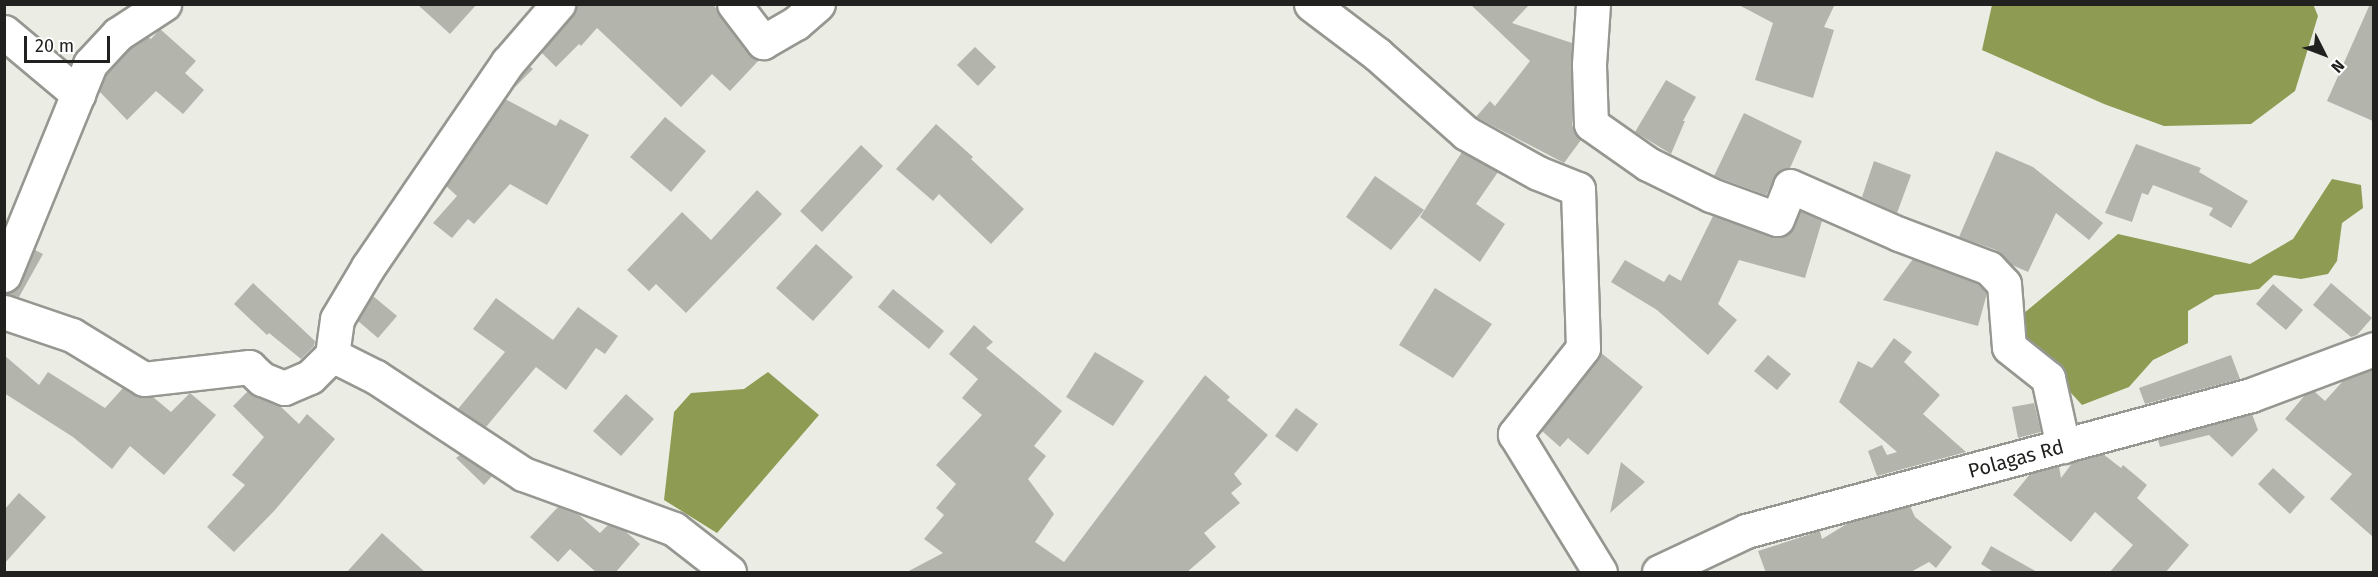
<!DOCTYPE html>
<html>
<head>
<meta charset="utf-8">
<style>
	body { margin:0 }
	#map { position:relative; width:2378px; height:577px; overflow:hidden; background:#ebede5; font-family:"Fira Sans",sans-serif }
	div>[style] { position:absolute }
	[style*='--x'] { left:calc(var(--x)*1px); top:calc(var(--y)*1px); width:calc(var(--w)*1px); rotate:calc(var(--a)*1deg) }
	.water>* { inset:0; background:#8d9c52 }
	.building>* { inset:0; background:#b3b5ad }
	.roads { filter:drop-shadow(2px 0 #959790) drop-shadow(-2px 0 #959790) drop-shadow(0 2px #959790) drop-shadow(0 -2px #959790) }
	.minor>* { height:33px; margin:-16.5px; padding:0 16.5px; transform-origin:16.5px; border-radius:16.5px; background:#fff }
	span { translate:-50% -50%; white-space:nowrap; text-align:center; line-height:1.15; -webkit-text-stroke:4.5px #fff; paint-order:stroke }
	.street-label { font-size:20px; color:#21221f }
	.frame { position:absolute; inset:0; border:6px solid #21221f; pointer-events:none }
	.north { position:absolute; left:2294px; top:24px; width:60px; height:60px; -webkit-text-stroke:4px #fff; paint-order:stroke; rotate:132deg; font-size:16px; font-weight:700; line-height:24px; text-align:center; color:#21221f }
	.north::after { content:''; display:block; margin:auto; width:21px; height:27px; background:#21221f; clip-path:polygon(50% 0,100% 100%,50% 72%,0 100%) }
	.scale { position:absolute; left:24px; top:36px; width:86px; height:27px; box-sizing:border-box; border:3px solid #21221f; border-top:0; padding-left:8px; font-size:18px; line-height:21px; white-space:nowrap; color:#21221f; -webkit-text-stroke:4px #fff; paint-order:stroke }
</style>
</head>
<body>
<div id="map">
	<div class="water">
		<div style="clip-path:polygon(2313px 4px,2318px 16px,2295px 91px,2251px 124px,2164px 126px,2104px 104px,1982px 50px,1992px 5px)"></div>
		<div style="clip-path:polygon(2332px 179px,2361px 185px,2363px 208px,2342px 223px,2337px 261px,2328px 274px,2301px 279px,2274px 275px,2259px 289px,2215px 295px,2188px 311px,2188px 343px,2153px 360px,2129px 387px,2082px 405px,2028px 346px,2023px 314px,2118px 234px,2250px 264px,2293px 239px)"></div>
		<div style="clip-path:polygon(768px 372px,819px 415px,717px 533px,664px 500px,674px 412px,691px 393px,744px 389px)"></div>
	</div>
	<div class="building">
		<div style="clip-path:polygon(417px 4px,477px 4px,450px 34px)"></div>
		<div style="clip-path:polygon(576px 4px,713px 4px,748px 53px,759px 60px,730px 91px,712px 74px,681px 107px,597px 28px,581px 46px,579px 44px,556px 67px,541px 52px,572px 16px)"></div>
		<div style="clip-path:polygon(1470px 4px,1530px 4px,1512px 23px,1572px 43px,1572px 125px,1581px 140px,1564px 163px,1476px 117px,1490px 101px,1495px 106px,1530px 61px)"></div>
		<div style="clip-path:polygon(1737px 4px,1835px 4px,1824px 27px,1834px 30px,1813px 98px,1755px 80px,1773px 23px)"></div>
		<div style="clip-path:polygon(2370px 4px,2373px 4px,2373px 121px,2327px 101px)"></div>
		<div style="clip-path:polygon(160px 29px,196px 61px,185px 73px,204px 90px,183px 114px,156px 91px,127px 120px,99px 91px,106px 74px,130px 48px,148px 37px,151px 39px)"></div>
		<div style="clip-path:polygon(975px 47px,996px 67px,978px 86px,957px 65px)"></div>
		<div style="clip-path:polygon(529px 66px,533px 69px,515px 87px,523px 73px)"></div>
		<div style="clip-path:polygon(1666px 80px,1696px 97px,1683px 121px,1685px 121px,1671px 154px,1635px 132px)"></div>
		<div style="clip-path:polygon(505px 99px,556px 126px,560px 119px,589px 135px,547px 205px,510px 184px,474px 224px,468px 219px,452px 238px,433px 223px,457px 196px,446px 186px)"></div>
		<div style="clip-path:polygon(1744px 113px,1802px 141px,1790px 168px,1778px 172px,1766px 195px,1714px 176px)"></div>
		<div style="clip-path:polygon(665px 117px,706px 151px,671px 192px,630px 157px)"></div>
		<div style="clip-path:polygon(936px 124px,973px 157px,971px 159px,1024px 209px,991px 244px,939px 194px,933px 201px,896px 169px)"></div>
		<div style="clip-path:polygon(2136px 144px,2201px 168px,2199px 172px,2248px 201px,2231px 228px,2209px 215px,2213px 208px,2153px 185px,2148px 195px,2142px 193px,2132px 222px,2105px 213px)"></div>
		<div style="clip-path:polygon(861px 145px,883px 166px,822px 232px,800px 211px)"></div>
		<div style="clip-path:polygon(1996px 151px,2033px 167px,2103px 223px,2089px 240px,2056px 213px,2028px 272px,2012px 265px,1996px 250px,1959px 237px)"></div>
		<div style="clip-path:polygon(1462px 152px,1498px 172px,1476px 204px,1505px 224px,1480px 262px,1420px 217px)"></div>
		<div style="clip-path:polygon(1874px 161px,1911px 175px,1897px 213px,1862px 197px)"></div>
		<div style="clip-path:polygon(1375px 176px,1424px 210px,1391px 250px,1346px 217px)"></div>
		<div style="clip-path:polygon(757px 190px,782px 214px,686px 313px,656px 284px,649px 291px,627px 270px,682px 212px,711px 240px)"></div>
		<div style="clip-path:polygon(1800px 211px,1822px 221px,1805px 278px,1739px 260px,1718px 304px,1737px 320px,1708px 355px,1657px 310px,1611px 282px,1625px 260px,1664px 282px,1669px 274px,1681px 281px,1713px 216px,1780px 238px,1789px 233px)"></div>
		<div style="clip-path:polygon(816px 244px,853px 277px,813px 321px,776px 288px)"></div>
		<div style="clip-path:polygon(35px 250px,43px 254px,19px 297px,4px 294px,15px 290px,21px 283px)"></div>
		<div style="clip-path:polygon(1913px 259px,1978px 284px,1986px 292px,1986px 297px,1978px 326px,1883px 300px)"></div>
		<div style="clip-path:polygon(253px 283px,315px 341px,314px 346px,301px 359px,269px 333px,267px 335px,234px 304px)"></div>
		<div style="clip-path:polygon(2331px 283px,2372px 318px,2357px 335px,2351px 337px,2313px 305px)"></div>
		<div style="clip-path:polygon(2273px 284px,2303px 310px,2286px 330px,2256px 304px)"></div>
		<div style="clip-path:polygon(1435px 288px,1492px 324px,1453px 378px,1399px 345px)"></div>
		<div style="clip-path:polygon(893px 289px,944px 331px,929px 349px,878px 307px)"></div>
		<div style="clip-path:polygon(373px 296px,397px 316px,378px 338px,358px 321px)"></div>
		<div style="clip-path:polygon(496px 298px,553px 340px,578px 307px,618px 336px,605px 354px,596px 348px,566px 390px,536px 367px,486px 427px,458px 409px,505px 352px,473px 329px)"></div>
		<div style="clip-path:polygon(974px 325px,993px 342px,986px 348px,1062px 411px,1034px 446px,1046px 456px,1028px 479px,1054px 514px,1035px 542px,1064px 562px,1205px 375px,1230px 397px,1227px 400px,1268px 435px,1234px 474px,1242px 484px,1231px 493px,1240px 503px,1204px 533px,1216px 547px,1186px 573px,905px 573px,943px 553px,924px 539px,944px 515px,936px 508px,956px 484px,936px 465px,982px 415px,962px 398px,978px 379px,949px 354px)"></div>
		<div style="clip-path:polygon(1894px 338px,1912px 352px,1904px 362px,1940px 395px,1923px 414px,1966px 452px,1877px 476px,1868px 451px,1882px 445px,1887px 455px,1897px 452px,1839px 402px,1858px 361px,1872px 368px)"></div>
		<div style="clip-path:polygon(1095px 352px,1144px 381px,1113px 426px,1066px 397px)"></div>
		<div style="clip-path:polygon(1600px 352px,1643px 387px,1588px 455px,1568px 438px,1560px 447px,1542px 431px,1598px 360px)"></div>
		<div style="clip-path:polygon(4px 355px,39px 385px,48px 372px,105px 408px,123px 388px,135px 395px,153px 397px,171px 412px,190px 393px,216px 415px,164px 475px,130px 446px,112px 469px,73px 437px,4px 393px)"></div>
		<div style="clip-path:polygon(1768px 355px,1791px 374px,1777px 390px,1754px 371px)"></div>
		<div style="clip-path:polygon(2231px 355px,2240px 379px,2145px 404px,2139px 388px)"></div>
		<div style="clip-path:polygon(2373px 369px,2373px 537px,2330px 499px,2352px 474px,2285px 419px,2305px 395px,2314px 391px,2325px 401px,2343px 381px)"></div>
		<div style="clip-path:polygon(248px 391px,280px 406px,299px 424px,307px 414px,335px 439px,275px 510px,234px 552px,207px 527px,245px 485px,232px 475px,264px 437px,233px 406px)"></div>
		<div style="clip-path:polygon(626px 394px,654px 419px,621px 456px,593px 431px)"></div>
		<div style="clip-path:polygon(2034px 403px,2041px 432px,2018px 438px,2012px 407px)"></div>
		<div style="clip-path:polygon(1296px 408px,1318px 424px,1297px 452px,1275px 436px)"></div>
		<div style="clip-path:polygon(2252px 414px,2258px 430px,2232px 457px,2209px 435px,2160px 447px,2158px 440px)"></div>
		<div style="clip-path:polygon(2103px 454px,2121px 468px,2123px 465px,2147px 485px,2137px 498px,2189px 545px,2165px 573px,2109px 573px,2133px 545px,2095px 512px,2071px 542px,2013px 495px,2030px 474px,2059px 466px,2061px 478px,2073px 462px)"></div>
		<div style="clip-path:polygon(460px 455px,492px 476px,484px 485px,456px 458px)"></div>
		<div style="clip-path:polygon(1621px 462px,1645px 482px,1610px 513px)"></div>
		<div style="clip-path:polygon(2273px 468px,2305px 497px,2290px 514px,2258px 484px)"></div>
		<div style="clip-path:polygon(19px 493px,46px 517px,4px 564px,4px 510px)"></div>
		<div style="clip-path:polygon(1910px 506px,1915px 517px,1952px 547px,1936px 568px,1929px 562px,1909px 573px,1766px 573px,1758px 551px,1820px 531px,1822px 539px,1850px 522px)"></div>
		<div style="clip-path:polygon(558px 507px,579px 515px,600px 533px,608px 525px,625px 531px,640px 544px,615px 573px,597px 573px,570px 549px,558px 562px,530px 537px)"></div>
		<div style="clip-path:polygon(382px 533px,426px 573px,346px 573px)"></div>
		<div style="clip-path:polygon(1991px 546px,2039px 573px,1995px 573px,1981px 564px)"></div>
	</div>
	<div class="roads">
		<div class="minor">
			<div style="--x:734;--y:4;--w:48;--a:52.7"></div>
			<div style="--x:763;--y:42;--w:38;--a:-30"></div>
			<div style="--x:796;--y:23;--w:29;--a:-41"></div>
			<div style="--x:1311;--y:4;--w:83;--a:37.1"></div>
			<div style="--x:1377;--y:54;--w:119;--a:41.6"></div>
			<div style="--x:1466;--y:133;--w:82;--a:29.1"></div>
			<div style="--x:1538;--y:173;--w:43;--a:21.8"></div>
			<div style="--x:1578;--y:189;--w:159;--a:88.2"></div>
			<div style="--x:1583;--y:348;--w:110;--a:128.3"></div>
			<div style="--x:1515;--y:434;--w:162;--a:58.4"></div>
			<div style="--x:1593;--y:4;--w:61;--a:93.8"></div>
			<div style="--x:1589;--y:65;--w:59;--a:88.1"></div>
			<div style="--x:1591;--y:124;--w:70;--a:35.1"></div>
			<div style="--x:1648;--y:164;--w:70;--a:26.2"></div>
			<div style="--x:1711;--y:195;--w:70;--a:20"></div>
			<div style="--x:1777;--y:219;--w:35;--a:-68"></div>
			<div style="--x:1790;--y:186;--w:119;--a:23.8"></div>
			<div style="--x:1899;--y:234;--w:96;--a:20.7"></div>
			<div style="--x:1989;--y:268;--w:22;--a:47"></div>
			<div style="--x:2004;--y:284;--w:63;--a:85.5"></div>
			<div style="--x:2009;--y:347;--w:50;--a:38.5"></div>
			<div style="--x:2048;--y:378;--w:70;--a:77.6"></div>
			<div style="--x:4;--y:32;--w:97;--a:40"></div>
			<div style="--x:4;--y:275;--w:228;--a:-67.8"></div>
			<div style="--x:90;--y:64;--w:41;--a:-47"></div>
			<div style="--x:118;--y:34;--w:55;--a:-33.1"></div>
			<div style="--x:4;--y:312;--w:72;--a:18.7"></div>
			<div style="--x:72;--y:335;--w:84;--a:31.4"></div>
			<div style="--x:144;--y:379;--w:106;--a:-6.5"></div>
			<div style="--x:249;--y:367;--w:18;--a:43"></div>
			<div style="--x:262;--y:379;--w:24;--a:22"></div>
			<div style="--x:284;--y:388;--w:28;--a:-23"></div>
			<div style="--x:310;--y:377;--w:31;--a:-45"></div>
			<div style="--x:332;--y:355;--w:49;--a:26.6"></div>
			<div style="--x:376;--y:377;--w:176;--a:33.4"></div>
			<div style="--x:523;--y:474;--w:161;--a:20"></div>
			<div style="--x:674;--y:529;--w:70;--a:38"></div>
			<div style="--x:332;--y:355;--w:36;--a:-82"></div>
			<div style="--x:337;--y:319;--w:61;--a:-59.2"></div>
			<div style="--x:368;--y:267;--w:248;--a:-55.7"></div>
			<div style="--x:508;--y:62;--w:77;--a:-49.2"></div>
			<div style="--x:1659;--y:572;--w:96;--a:-25.2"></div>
			<div style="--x:1746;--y:531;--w:523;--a:-15.07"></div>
			<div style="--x:2251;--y:395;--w:131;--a:-20.5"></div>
		</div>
	</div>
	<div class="street-label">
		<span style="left:2016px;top:459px;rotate:-15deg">Polagas Rd</span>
	</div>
	<div class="frame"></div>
	<div class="north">N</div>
	<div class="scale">20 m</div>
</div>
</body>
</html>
